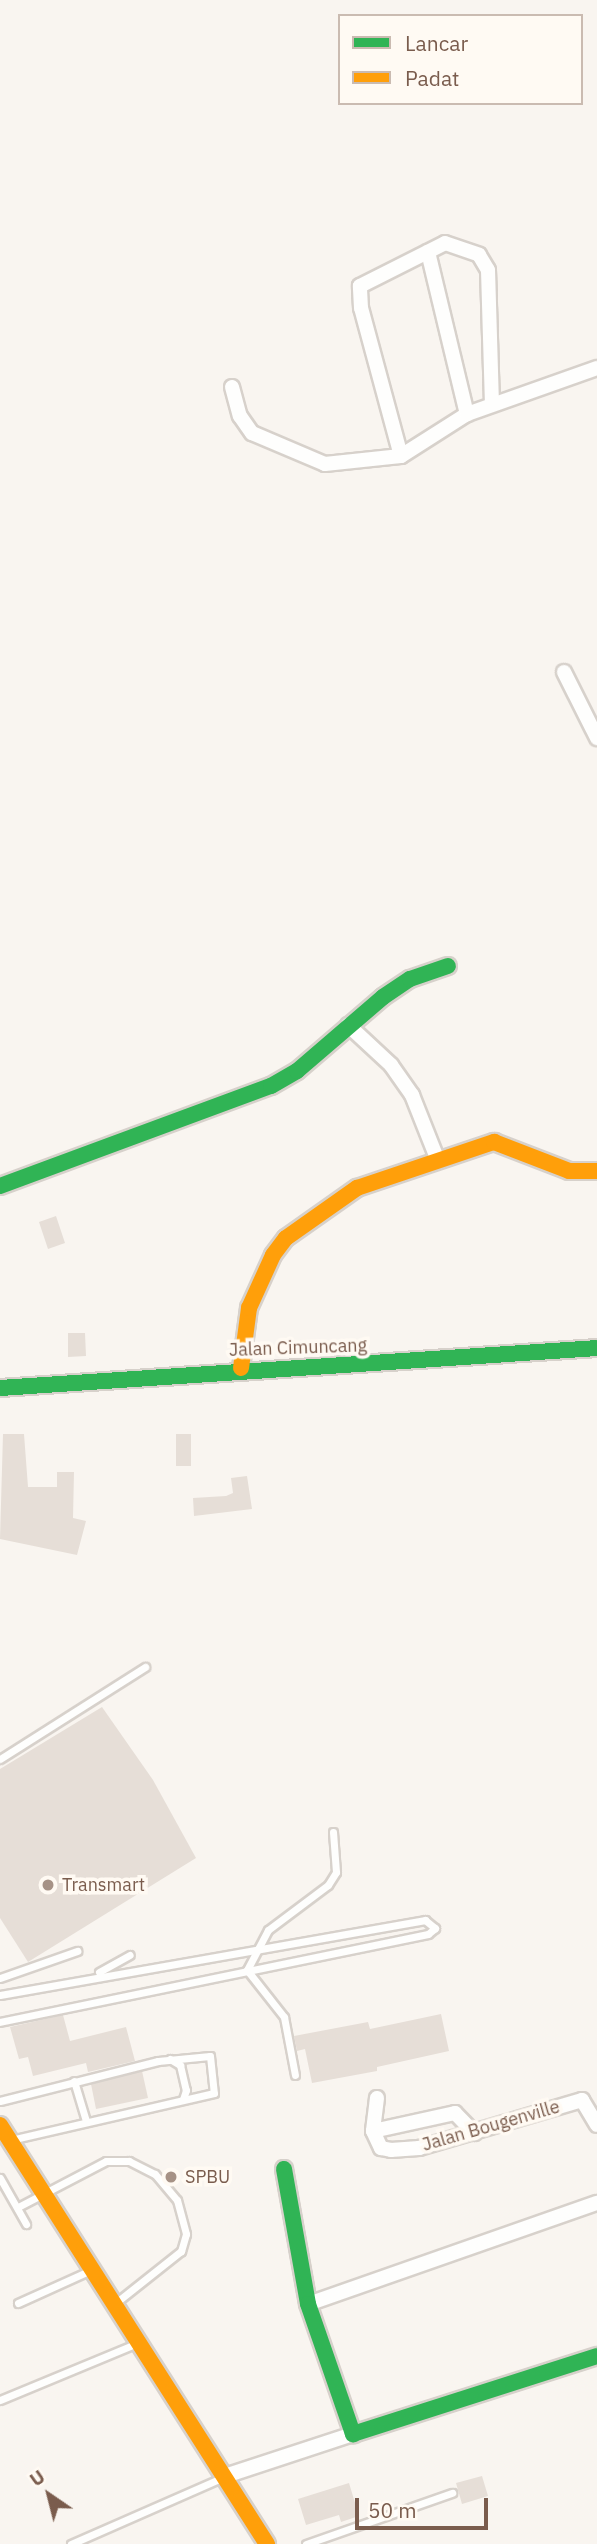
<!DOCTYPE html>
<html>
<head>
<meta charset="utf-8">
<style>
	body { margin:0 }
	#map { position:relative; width:597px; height:2544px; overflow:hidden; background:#f9f5f0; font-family:"IBM Plex Sans",sans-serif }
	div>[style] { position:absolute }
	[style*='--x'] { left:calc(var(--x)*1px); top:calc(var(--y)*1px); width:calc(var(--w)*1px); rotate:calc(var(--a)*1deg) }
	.building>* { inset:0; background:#e6ded7 }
	.roads { filter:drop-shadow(2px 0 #d7d1cb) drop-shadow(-2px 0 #d7d1cb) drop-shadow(0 2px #d7d1cb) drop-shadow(0 -2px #d7d1cb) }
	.lane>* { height:7px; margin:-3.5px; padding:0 3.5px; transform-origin:3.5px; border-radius:3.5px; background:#fefefd }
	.street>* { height:14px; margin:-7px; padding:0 7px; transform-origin:7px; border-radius:7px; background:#fefefd }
	.fast>* { height:16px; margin:-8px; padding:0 8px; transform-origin:8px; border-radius:8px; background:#30b455 }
	.slow>* { height:16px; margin:-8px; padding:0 8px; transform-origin:8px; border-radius:8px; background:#ff9f0a }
	.dots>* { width:19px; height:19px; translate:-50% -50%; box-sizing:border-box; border:4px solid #fffaf3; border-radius:50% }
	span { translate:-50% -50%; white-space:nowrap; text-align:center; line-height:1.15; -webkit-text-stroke:7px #fffaf3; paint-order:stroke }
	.street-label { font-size:18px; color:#7a5c4d }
	.poi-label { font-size:18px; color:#7a5c4d }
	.left { translate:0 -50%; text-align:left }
	.legend { position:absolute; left:338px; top:14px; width:245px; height:91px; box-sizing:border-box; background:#fffaf3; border:2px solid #cabbb1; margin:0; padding:9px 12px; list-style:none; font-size:21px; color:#7a5c4d }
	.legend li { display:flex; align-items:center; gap:14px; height:35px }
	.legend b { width:35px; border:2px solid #cabbb1 }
	.north { position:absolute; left:14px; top:2460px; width:70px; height:70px; -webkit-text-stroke:5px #fffaf3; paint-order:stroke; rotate:325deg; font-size:19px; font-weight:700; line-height:28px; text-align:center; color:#7a5c4d }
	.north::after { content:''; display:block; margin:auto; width:24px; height:32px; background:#7a5c4d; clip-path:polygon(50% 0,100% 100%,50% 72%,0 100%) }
	.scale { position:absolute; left:355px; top:2498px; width:133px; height:32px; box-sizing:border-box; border:4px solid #7a5c4d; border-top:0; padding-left:9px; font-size:21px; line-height:24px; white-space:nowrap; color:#7a5c4d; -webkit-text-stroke:5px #fffaf3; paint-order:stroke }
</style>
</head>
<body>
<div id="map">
	<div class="building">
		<div style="clip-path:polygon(56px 1216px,65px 1243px,48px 1249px,39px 1222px)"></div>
		<div style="clip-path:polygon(68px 1333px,85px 1333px,86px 1356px,68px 1357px)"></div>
		<div style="clip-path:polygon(3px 1434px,24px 1434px,28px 1487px,57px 1487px,57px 1472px,74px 1472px,73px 1518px,86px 1521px,77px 1555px,0 1539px)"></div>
		<div style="clip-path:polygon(176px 1434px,191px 1434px,191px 1466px,176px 1466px)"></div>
		<div style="clip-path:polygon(247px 1476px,252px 1509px,194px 1516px,193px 1498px,226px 1496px,233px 1493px,231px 1478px)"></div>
		<div style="clip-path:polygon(102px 1707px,153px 1780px,196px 1858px,28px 1962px,0 1918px,0 1769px)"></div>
		<div style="clip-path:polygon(441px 2014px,449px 2051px,377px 2067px,377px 2071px,312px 2083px,305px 2049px,297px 2051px,294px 2036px,368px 2022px,370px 2029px)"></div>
		<div style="clip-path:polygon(63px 2015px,70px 2041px,126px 2027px,135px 2061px,88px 2072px,86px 2063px,33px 2076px,28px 2057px,19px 2059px,10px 2027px)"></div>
		<div style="clip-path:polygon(142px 2071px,148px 2098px,96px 2109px,91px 2084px)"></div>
		<div style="clip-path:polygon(482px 2476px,488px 2496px,462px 2504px,456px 2483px)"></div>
		<div style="clip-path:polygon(349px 2483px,359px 2516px,341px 2522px,339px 2515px,306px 2525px,298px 2499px)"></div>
	</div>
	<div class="roads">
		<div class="lane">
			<div style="--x:0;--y:1759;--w:172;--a:-32.4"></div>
			<div style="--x:247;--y:1970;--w:45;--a:-62.3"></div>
			<div style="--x:268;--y:1930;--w:75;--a:-36.9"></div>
			<div style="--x:328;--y:1885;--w:15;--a:-58"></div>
			<div style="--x:336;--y:1872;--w:40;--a:-94.3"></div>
			<div style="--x:247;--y:1970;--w:60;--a:51.8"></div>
			<div style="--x:284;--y:2017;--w:59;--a:79.3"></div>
			<div style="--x:99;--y:1972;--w:35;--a:-29"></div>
			<div style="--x:0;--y:1978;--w:82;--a:-19.3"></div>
			<div style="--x:0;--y:1995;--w:432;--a:-10"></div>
			<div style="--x:425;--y:1920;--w:13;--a:39"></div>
			<div style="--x:435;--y:1928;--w:9;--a:139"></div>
			<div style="--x:428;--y:1934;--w:437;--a:168.4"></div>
			<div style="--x:170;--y:2059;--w:12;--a:31"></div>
			<div style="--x:180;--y:2065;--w:26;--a:77"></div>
			<div style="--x:186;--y:2090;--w:9;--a:108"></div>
			<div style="--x:74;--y:2081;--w:42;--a:73.3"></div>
			<div style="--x:0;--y:2101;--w:163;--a:-14.2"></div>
			<div style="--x:158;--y:2061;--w:52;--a:-5.5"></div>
			<div style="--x:210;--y:2056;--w:37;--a:84"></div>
			<div style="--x:214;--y:2093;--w:205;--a:167"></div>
			<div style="--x:0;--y:2178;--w:53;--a:60.5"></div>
			<div style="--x:18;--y:2207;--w:99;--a:-27.6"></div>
			<div style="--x:106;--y:2161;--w:23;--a:0"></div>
			<div style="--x:129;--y:2161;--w:29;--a:27"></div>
			<div style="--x:155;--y:2174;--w:34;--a:50"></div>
			<div style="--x:177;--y:2200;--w:35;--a:75"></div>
			<div style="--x:186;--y:2234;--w:18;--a:106"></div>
			<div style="--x:181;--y:2251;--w:80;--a:141.6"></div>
			<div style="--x:18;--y:2303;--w:78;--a:-24.3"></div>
			<div style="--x:0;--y:2400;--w:146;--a:-22.5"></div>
			<div style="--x:71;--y:2544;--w:164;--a:-23.7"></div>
			<div style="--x:306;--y:2544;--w:155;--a:-19.3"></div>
		</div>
		<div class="street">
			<div style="--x:428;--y:252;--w:167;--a:76.5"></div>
			<div style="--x:232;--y:387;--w:30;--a:75"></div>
			<div style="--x:240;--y:416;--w:21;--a:55"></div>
			<div style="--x:252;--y:433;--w:79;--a:23"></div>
			<div style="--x:325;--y:464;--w:76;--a:-6"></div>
			<div style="--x:401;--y:456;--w:78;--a:-32.5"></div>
			<div style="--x:467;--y:414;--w:138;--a:-19.5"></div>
			<div style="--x:401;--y:456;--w:153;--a:-105.1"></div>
			<div style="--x:361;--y:308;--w:22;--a:-93"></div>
			<div style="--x:360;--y:286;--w:95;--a:-26.8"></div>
			<div style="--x:445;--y:243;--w:36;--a:19"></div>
			<div style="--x:479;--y:255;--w:17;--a:59"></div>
			<div style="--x:488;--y:270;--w:134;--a:88.3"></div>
			<div style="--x:564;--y:672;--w:74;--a:63.4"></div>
			<div style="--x:348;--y:1025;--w:59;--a:42.9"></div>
			<div style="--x:391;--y:1065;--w:37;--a:55"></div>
			<div style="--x:412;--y:1095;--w:68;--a:68.4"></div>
			<div style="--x:377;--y:2098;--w:33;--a:97"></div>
			<div style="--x:373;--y:2131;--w:19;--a:65"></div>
			<div style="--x:381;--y:2148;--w:10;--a:11"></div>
			<div style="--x:391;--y:2150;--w:28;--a:-4"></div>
			<div style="--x:419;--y:2148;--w:170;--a:-16.4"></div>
			<div style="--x:582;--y:2100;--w:29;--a:59"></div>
			<div style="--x:373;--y:2131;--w:84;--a:-12.4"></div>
			<div style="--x:455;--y:2113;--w:28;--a:46"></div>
			<div style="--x:308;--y:2304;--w:306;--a:-19.3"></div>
			<div style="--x:225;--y:2476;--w:135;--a:-18.2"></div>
		</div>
		<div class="fast">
			<div style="--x:0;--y:1186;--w:289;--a:-20.3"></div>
			<div style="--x:271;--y:1086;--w:30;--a:-30"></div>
			<div style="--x:297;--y:1071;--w:113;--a:-40.7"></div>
			<div style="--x:383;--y:997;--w:32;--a:-34"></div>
			<div style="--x:410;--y:979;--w:40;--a:-18.9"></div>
			<div style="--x:0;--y:1388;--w:598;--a:-3.83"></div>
			<div style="--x:284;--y:2169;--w:137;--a:79.9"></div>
			<div style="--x:308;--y:2304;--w:138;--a:70.9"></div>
			<div style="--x:353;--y:2434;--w:256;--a:-17.7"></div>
		</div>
		<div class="slow">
			<div style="--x:241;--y:1368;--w:61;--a:-82.4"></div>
			<div style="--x:249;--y:1308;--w:58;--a:-65.6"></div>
			<div style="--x:273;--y:1255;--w:21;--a:-53"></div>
			<div style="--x:286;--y:1238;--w:87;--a:-35.2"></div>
			<div style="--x:357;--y:1188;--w:145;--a:-18.6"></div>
			<div style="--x:494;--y:1142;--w:80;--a:21.1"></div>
			<div style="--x:569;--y:1171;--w:28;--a:0"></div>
			<div style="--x:0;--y:2125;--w:497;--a:57.5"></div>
		</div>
	</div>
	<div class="dots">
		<div style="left:48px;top:1885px;background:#a69286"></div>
		<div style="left:171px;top:2177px;background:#a69286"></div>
	</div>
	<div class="street-label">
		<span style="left:298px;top:1348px;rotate:-2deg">Jalan Cimuncang</span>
		<span style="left:491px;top:2126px;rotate:-16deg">Jalan Bougenville</span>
	</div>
	<div class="poi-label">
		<span class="left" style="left:62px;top:1885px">Transmart</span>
		<span class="left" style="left:185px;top:2177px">SPBU</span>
	</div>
	<ul class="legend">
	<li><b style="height:9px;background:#30b455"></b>Lancar</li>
	<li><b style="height:9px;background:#ff9f0a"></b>Padat</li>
	</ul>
	<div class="north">U</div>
	<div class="scale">50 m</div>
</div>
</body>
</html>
